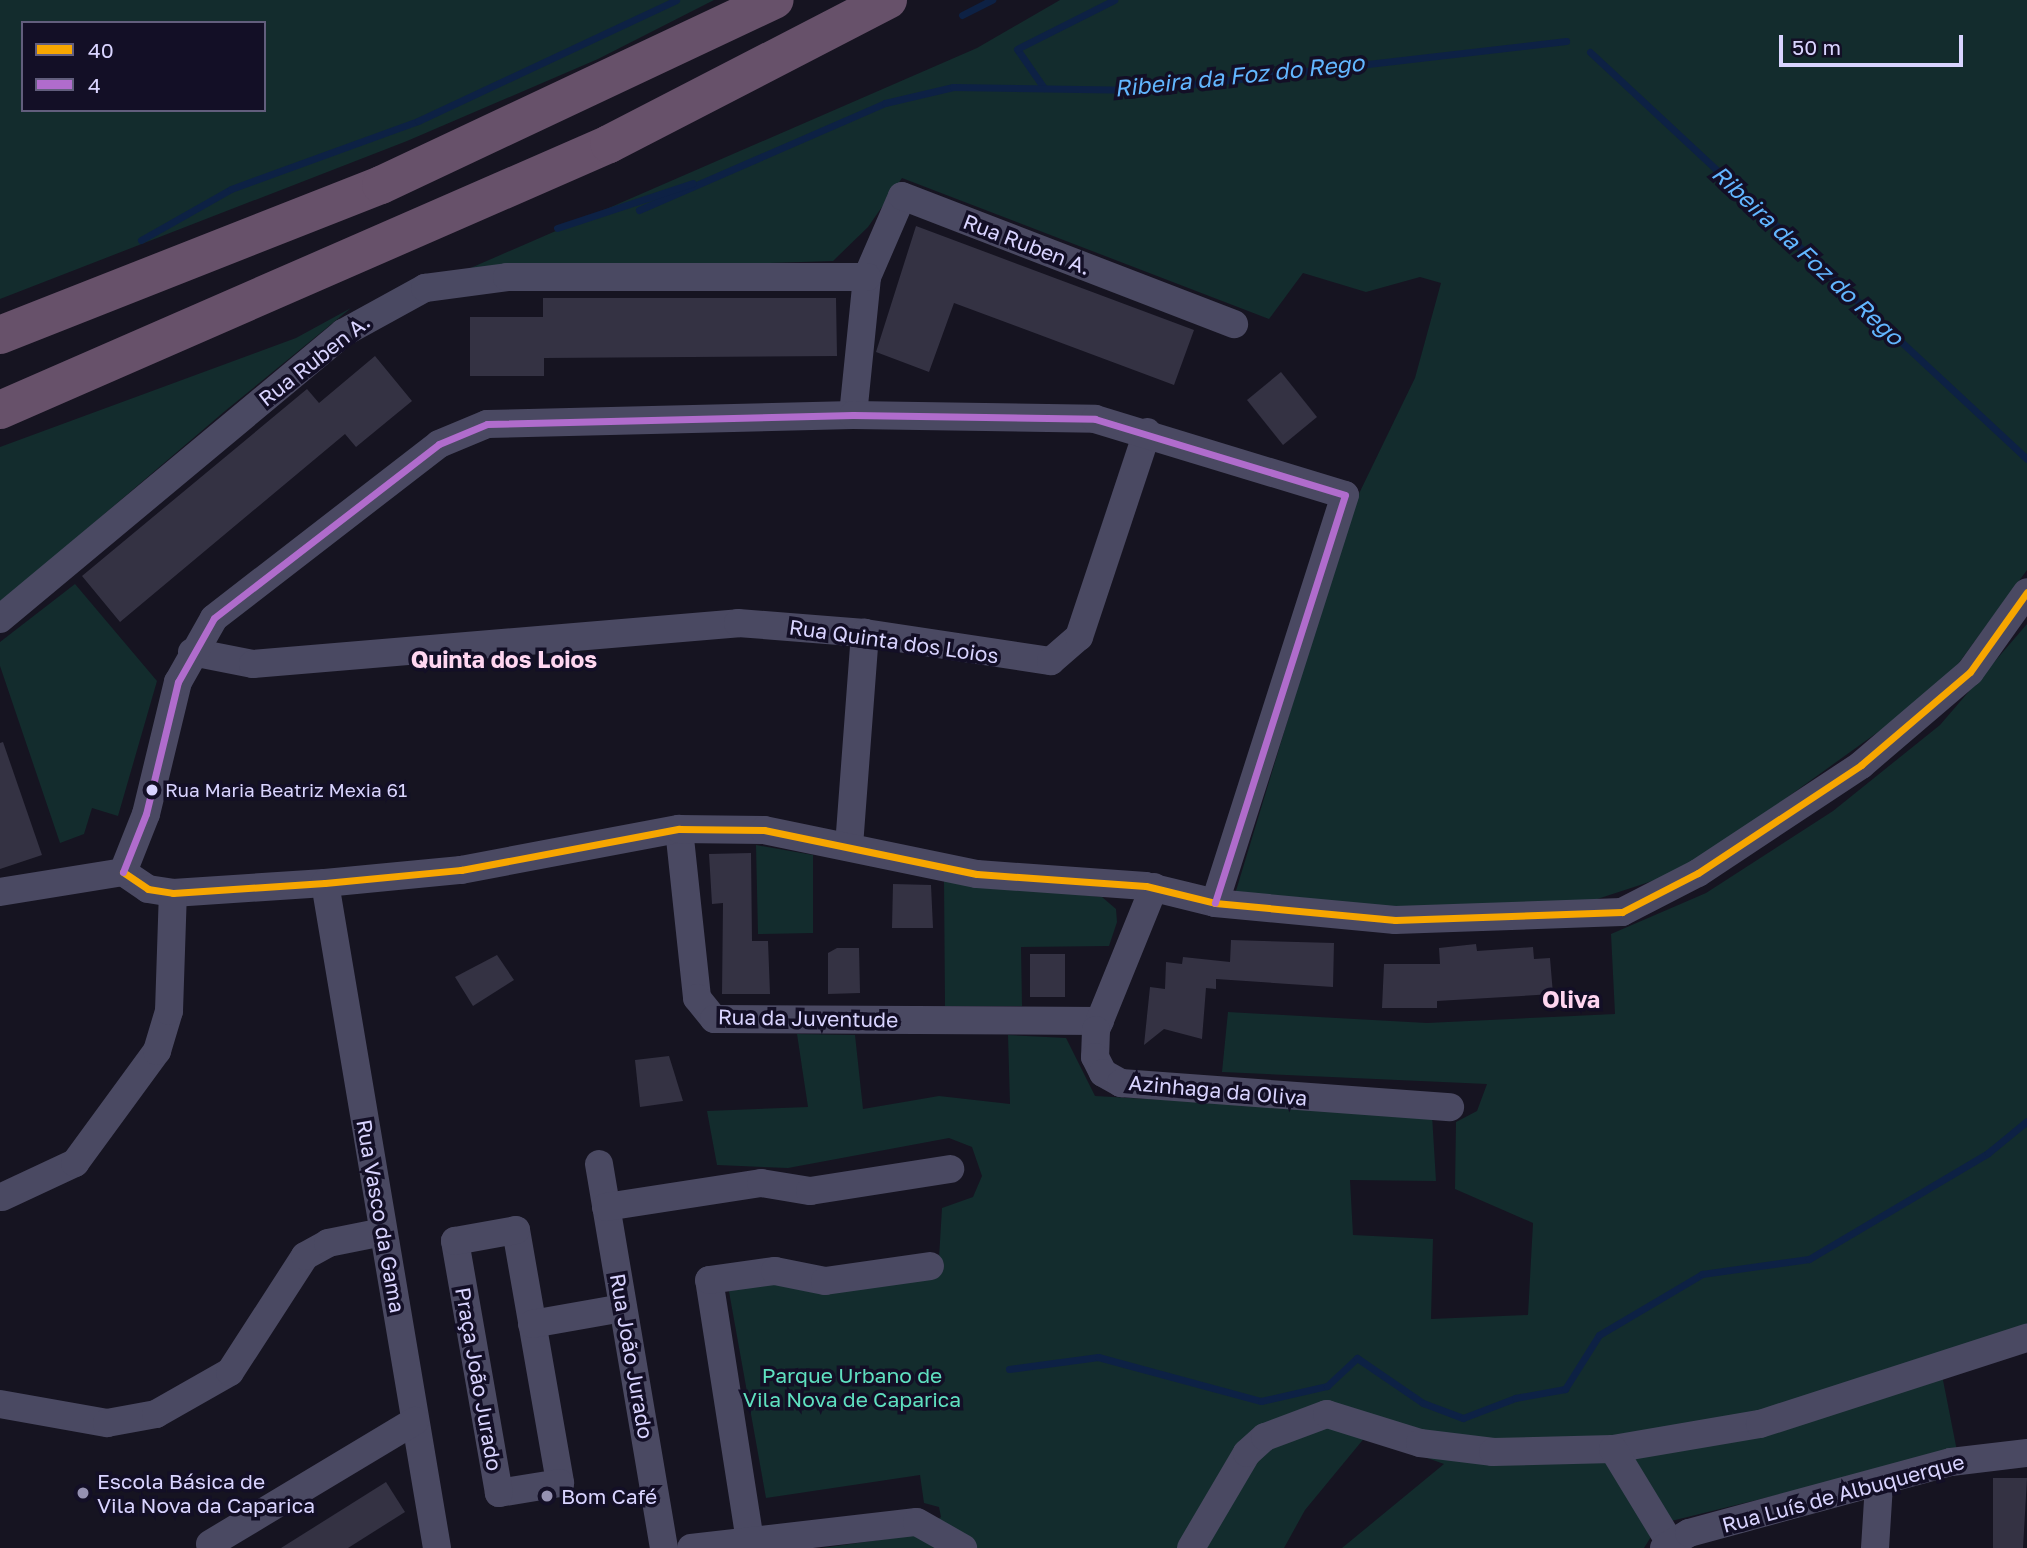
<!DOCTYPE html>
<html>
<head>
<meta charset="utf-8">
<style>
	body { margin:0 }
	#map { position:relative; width:2027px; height:1548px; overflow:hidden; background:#161421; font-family:"Golos Text",sans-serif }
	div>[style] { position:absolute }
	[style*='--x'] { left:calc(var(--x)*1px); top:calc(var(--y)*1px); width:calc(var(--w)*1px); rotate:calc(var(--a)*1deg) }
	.green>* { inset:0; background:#132c2d }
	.stream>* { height:7px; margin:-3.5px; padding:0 3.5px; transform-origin:3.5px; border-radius:3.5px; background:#0d2144 }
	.building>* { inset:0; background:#343243 }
	.minor>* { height:28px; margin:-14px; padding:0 14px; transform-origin:14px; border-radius:14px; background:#4a4962 }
	.highway>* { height:38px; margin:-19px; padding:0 19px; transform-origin:19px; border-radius:19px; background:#67516a }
	.bus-1>* { height:7px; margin:-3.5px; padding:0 3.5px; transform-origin:3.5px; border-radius:3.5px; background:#f7a600 }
	.bus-2>* { height:7px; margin:-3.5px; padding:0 3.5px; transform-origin:3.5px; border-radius:3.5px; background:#b06ccc }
	.dots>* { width:19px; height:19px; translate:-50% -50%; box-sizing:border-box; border:4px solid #130f26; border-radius:50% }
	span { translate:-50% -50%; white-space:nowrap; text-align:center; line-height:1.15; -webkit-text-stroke:7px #130f26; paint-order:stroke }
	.bus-label { font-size:19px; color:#d9d4ff }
	.left { translate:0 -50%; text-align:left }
	.street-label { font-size:21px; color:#d9d4ff }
	.park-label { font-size:21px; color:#5fe0c0 }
	.poi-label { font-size:21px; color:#d9d4ff }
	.water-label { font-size:23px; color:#62b6ff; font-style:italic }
	.neighbourhood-label { font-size:23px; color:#ffd6f0; font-weight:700 }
	.legend { position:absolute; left:21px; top:21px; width:245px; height:91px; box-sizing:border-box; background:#130f26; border:2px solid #625e7d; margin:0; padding:9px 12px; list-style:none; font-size:21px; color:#d9d4ff }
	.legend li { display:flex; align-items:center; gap:14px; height:35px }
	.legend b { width:35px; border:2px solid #625e7d }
	.scale { position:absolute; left:1779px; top:35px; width:184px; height:32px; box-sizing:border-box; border:4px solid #d9d4ff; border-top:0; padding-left:9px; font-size:21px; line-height:24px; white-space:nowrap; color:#d9d4ff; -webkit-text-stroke:5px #130f26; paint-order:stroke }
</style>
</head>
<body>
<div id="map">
	<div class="green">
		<div style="clip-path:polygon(evenodd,0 0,714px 0,598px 59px,407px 141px,0 299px,0 0,23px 23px,264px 23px,264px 110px,23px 110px,23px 23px)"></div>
		<div style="clip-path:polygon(1060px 0,2027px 0,2027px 570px,1942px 686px,1686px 870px,1582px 904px,1395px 907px,1235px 894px,1352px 508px,1415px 378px,1441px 283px,1420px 277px,1366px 292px,1303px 273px,1269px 319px,902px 178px,868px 227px,833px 261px,459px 273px,977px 48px)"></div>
		<div style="clip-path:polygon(351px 308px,225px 411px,0 603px,0 447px,296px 338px)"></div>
		<div style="clip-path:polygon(75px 584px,157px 681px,118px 816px,92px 808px,84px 834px,60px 843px,0 666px,0 642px)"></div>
		<div style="clip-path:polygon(2027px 624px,2027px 1346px,1942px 1375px,1957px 1451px,1659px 1524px,1644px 1548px,1342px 1548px,1444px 1464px,1366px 1436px,1305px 1510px,1284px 1548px,822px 1548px,921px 1534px,941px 1517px,939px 1507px,924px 1503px,920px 1475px,766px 1498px,728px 1286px,938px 1275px,942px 1208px,973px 1197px,982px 1176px,972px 1147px,949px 1138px,788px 1168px,717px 1165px,707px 1111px,808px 1107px,797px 1034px,855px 1035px,863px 1109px,939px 1096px,1010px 1104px,1008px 1035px,1066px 1038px,1095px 1096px,1432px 1115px,1436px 1181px,1350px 1180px,1353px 1235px,1433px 1239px,1431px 1319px,1528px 1315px,1533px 1223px,1455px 1189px,1456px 1122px,1477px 1111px,1487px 1084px,1222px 1072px,1228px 1012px,1427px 1023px,1615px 1014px,1611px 934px,1706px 893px,1833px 811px,1940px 725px)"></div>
		<div style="clip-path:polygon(756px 845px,813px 855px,813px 933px,758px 934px)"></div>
		<div style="clip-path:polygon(944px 881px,1102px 897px,1116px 909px,1117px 922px,1109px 946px,1021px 947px,1022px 1006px,945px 1006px)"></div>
	</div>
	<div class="stream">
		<div style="--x:962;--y:15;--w:34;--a:-27"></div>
		<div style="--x:1590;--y:52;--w:597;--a:42.96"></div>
		<div style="--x:1044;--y:88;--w:47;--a:-124.7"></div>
		<div style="--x:1017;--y:49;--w:109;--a:-26.8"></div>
		<div style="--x:639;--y:210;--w:268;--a:-23.5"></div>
		<div style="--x:885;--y:103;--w:70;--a:-13.2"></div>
		<div style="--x:953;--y:87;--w:190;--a:0.9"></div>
		<div style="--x:1143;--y:90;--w:426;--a:-6.6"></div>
		<div style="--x:557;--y:228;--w:143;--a:-18.3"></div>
		<div style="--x:141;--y:240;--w:103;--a:-29.5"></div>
		<div style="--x:231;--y:189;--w:199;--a:-20"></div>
		<div style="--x:418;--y:121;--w:285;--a:-25.1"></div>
		<div style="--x:1009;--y:1369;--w:90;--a:-7.7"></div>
		<div style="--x:1098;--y:1357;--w:169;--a:15.1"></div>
		<div style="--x:1261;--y:1401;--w:68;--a:-12.8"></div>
		<div style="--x:1327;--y:1386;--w:41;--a:-43"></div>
		<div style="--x:1357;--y:1358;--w:80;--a:34.3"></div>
		<div style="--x:1423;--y:1403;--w:43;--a:20.6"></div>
		<div style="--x:1463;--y:1418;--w:56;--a:-21"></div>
		<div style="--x:1515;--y:1398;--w:51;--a:-10.2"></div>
		<div style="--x:1565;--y:1389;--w:64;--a:-57.8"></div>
		<div style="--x:1599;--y:1335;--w:120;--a:-30.6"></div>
		<div style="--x:1702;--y:1274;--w:108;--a:-8"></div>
		<div style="--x:1809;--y:1259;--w:208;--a:-30.6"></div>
		<div style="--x:1988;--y:1153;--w:50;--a:-39.4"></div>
	</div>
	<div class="building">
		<div style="clip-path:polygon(916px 226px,1194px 330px,1174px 385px,954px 303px,929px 372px,876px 352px)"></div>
		<div style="clip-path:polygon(543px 298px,836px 298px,837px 356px,544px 358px,544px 376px,470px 376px,470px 317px,543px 317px)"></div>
		<div style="clip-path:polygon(375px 356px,412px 401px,356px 447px,345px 434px,120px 622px,82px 576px,307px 389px,319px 403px)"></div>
		<div style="clip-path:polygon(1281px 372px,1317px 417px,1283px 445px,1247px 400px)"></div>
		<div style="clip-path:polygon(3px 742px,42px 855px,0 869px,0 743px)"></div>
		<div style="clip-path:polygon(751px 853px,752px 941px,768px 941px,770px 994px,722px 994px,723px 903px,712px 904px,709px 854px)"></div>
		<div style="clip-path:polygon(893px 884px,931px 885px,933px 928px,892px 928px)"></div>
		<div style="clip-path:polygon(1231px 940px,1334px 943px,1333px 987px,1216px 979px,1216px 989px,1206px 988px,1202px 1039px,1164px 1029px,1144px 1045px,1150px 987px,1165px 989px,1166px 962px,1182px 964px,1183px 957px,1230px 962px)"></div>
		<div style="clip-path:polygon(1476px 944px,1477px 951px,1533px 947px,1534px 959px,1550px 958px,1553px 994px,1437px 1001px,1437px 1008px,1382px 1008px,1384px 964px,1440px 964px,1439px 948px)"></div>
		<div style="clip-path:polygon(837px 948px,859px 948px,860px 993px,828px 994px,828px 953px)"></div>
		<div style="clip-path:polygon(1030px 954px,1065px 954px,1065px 997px,1030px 997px)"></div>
		<div style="clip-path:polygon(497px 955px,514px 980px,473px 1006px,455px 977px)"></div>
		<div style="clip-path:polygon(669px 1056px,683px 1101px,640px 1107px,635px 1060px)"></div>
		<div style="clip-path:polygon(1993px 1478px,2027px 1478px,2023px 1548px,1993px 1548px)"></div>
		<div style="clip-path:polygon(386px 1482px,405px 1512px,348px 1548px,281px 1548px)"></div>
	</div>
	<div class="minor">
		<div style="--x:853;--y:415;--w:139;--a:-84.2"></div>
		<div style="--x:867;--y:277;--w:88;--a:-66.6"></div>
		<div style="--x:902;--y:196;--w:356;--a:21.1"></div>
		<div style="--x:0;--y:619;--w:447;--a:-39.8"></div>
		<div style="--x:343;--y:333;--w:94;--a:-28.8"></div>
		<div style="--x:425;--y:288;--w:83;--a:-7.6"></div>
		<div style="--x:507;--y:277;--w:360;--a:0"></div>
		<div style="--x:192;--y:652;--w:62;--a:11.1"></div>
		<div style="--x:253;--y:664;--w:487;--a:-4.8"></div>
		<div style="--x:738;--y:623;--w:127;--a:4.5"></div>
		<div style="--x:865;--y:633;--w:188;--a:8.6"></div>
		<div style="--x:1051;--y:661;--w:37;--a:-41"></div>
		<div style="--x:1079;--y:637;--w:216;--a:-71.6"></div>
		<div style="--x:679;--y:829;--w:170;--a:83.9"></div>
		<div style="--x:697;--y:998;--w:27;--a:51"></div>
		<div style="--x:714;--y:1019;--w:386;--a:0.3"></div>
		<div style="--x:849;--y:846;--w:214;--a:-85.7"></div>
		<div style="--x:123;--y:872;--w:30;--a:34"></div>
		<div style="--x:148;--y:889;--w:25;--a:9"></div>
		<div style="--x:173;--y:893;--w:152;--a:-3.8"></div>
		<div style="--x:325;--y:883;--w:137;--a:-5.5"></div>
		<div style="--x:461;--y:870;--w:222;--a:-10.7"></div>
		<div style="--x:679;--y:829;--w:85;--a:0.7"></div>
		<div style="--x:764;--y:830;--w:217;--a:11.7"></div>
		<div style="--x:977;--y:874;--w:169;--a:4.1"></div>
		<div style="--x:1146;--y:886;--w:71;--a:13.8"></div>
		<div style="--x:1215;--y:903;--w:181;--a:5.4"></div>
		<div style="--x:1395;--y:920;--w:227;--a:-2"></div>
		<div style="--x:1622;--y:912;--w:85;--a:-27.2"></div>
		<div style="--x:1698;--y:873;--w:196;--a:-33.5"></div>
		<div style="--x:1861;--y:765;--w:143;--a:-40.5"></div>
		<div style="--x:1970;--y:672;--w:98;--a:-54.5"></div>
		<div style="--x:123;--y:872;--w:62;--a:-68.4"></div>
		<div style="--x:146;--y:814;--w:136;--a:-76.4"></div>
		<div style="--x:178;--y:682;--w:73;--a:-60.6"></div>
		<div style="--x:214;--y:618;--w:284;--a:-37.7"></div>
		<div style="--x:439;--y:444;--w:52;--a:-22.6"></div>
		<div style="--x:487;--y:424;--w:366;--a:-1.4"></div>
		<div style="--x:853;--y:415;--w:242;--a:0.9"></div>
		<div style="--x:1095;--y:419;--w:261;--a:16.9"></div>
		<div style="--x:1345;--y:495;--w:428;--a:107.7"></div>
		<div style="--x:325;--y:883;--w:674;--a:80.44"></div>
		<div style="--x:1154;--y:887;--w:154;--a:112.1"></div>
		<div style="--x:1096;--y:1030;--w:27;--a:92"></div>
		<div style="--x:1095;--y:1057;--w:18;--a:63"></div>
		<div style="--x:1103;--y:1073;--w:21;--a:29"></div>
		<div style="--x:1121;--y:1083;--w:330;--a:4.2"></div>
		<div style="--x:0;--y:892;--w:125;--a:-9.2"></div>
		<div style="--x:599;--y:1164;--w:389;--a:80.4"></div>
		<div style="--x:2;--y:1197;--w:81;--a:-25"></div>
		<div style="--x:75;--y:1163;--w:139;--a:-53.8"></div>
		<div style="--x:157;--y:1051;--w:42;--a:-73.3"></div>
		<div style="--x:169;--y:1011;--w:118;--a:-88.1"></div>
		<div style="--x:606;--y:1207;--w:157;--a:-8.8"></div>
		<div style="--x:761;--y:1183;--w:50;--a:9.3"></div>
		<div style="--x:810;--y:1191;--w:142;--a:-8.9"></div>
		<div style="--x:516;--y:1230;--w:257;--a:80.1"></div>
		<div style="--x:560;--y:1483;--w:62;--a:170.7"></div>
		<div style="--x:499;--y:1493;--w:256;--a:-99.9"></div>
		<div style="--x:455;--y:1241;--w:62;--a:-10.2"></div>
		<div style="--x:532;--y:1324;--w:92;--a:-10"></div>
		<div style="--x:0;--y:1404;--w:109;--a:10.1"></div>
		<div style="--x:107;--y:1423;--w:50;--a:-10.4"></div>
		<div style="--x:156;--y:1414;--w:85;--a:-29.6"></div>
		<div style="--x:230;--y:1372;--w:138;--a:-57.1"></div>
		<div style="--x:305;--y:1256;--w:26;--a:-29"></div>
		<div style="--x:328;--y:1243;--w:56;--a:-11.3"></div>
		<div style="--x:1613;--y:1449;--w:149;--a:-9.7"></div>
		<div style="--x:1760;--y:1424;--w:281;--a:-17.9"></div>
		<div style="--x:750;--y:1541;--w:264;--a:-98.9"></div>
		<div style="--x:709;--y:1280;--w:67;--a:-7.8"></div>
		<div style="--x:775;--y:1271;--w:51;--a:11.3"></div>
		<div style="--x:825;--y:1281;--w:106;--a:-8.1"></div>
		<div style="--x:210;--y:1544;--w:239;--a:-31"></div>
		<div style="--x:691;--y:1548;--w:227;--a:-6.6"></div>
		<div style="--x:917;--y:1522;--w:53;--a:29.5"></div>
		<div style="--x:1191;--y:1548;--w:110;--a:-59.5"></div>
		<div style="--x:1247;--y:1453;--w:24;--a:-42"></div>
		<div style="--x:1265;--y:1437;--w:66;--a:-20.4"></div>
		<div style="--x:1327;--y:1414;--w:97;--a:17.3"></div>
		<div style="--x:1420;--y:1443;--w:74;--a:7"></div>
		<div style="--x:1493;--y:1452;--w:120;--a:-1.4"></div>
		<div style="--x:1613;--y:1449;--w:108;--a:58.7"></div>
		<div style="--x:1664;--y:1548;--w:29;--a:-31"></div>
		<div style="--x:1689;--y:1533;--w:271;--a:-15.2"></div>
		<div style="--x:1951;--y:1462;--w:77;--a:-6.8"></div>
		<div style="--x:1875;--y:1548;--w:64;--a:-86.4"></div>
	</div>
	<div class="highway">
		<div style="--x:0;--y:335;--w:409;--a:-21.5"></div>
		<div style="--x:381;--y:185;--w:435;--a:-25.2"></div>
		<div style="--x:0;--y:410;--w:665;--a:-23.59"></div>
		<div style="--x:609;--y:144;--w:314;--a:-27.3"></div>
	</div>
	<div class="bus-1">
		<div style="--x:123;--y:872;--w:30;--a:34"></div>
		<div style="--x:148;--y:889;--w:25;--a:9"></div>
		<div style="--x:173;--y:893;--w:152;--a:-3.8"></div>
		<div style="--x:325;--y:883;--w:137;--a:-5.5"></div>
		<div style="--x:461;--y:870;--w:222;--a:-10.7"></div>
		<div style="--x:679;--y:829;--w:85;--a:0.7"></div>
		<div style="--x:764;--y:830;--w:217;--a:11.7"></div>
		<div style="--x:977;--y:874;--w:169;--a:4.1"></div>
		<div style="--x:1146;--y:886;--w:71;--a:13.8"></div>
		<div style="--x:1215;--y:903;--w:181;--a:5.4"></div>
		<div style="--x:1395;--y:920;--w:227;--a:-2"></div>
		<div style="--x:1622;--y:912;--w:85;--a:-27.2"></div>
		<div style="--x:1698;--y:873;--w:196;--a:-33.5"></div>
		<div style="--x:1861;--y:765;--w:143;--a:-40.5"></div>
		<div style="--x:1970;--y:672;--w:98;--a:-54.5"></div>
	</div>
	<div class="bus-2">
		<div style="--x:123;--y:872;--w:62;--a:-68.4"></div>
		<div style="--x:146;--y:814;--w:136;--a:-76.4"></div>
		<div style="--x:178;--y:682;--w:73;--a:-60.6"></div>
		<div style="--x:214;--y:618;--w:284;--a:-37.7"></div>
		<div style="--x:439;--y:444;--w:52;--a:-22.6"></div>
		<div style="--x:487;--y:424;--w:366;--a:-1.4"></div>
		<div style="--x:853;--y:415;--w:242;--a:0.9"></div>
		<div style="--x:1095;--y:419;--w:261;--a:16.9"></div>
		<div style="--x:1345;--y:495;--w:428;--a:107.7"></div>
	</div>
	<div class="dots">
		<div style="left:152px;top:790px;background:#d9d4ff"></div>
		<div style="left:83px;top:1493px;background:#9591b1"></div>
		<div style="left:547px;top:1496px;background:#9591b1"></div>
	</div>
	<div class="bus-label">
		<span class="left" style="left:165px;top:790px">Rua Maria Beatriz Mexia 61</span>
	</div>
	<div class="street-label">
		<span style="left:1027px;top:244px;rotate:21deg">Rua Ruben A.</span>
		<span style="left:314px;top:360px;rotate:-38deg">Rua Ruben A.</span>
		<span style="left:894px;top:641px;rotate:8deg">Rua Quinta dos Loios</span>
		<span style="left:808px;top:1018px;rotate:1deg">Rua da Juventude</span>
		<span style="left:1218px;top:1090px;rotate:5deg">Azinhaga da Oliva</span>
		<span style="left:381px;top:1216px;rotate:80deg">Rua Vasco da Gama</span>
		<span style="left:632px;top:1356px;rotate:80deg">Rua João Jurado</span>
		<span style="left:479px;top:1379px;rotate:80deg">Praça João Jurado</span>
		<span style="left:1843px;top:1493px;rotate:-15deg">Rua Luís de Albuquerque</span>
	</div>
	<div class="park-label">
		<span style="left:852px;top:1387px">Parque Urbano de<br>Vila Nova de Caparica</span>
	</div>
	<div class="poi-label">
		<span class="left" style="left:97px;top:1493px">Escola Básica de<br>Vila Nova da Caparica</span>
		<span class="left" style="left:561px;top:1496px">Bom Café</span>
	</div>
	<div class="water-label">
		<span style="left:1239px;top:75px;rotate:-6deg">Ribeira da Foz do Rego</span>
		<span style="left:1808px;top:255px;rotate:43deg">Ribeira da Foz do Rego</span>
	</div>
	<div class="neighbourhood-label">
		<span style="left:504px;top:659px">Quinta dos Loios</span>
		<span style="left:1571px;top:999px">Oliva</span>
	</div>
	<ul class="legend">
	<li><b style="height:9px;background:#f7a600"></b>40</li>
	<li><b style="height:9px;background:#b06ccc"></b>4</li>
	</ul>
	<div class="scale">50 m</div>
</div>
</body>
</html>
